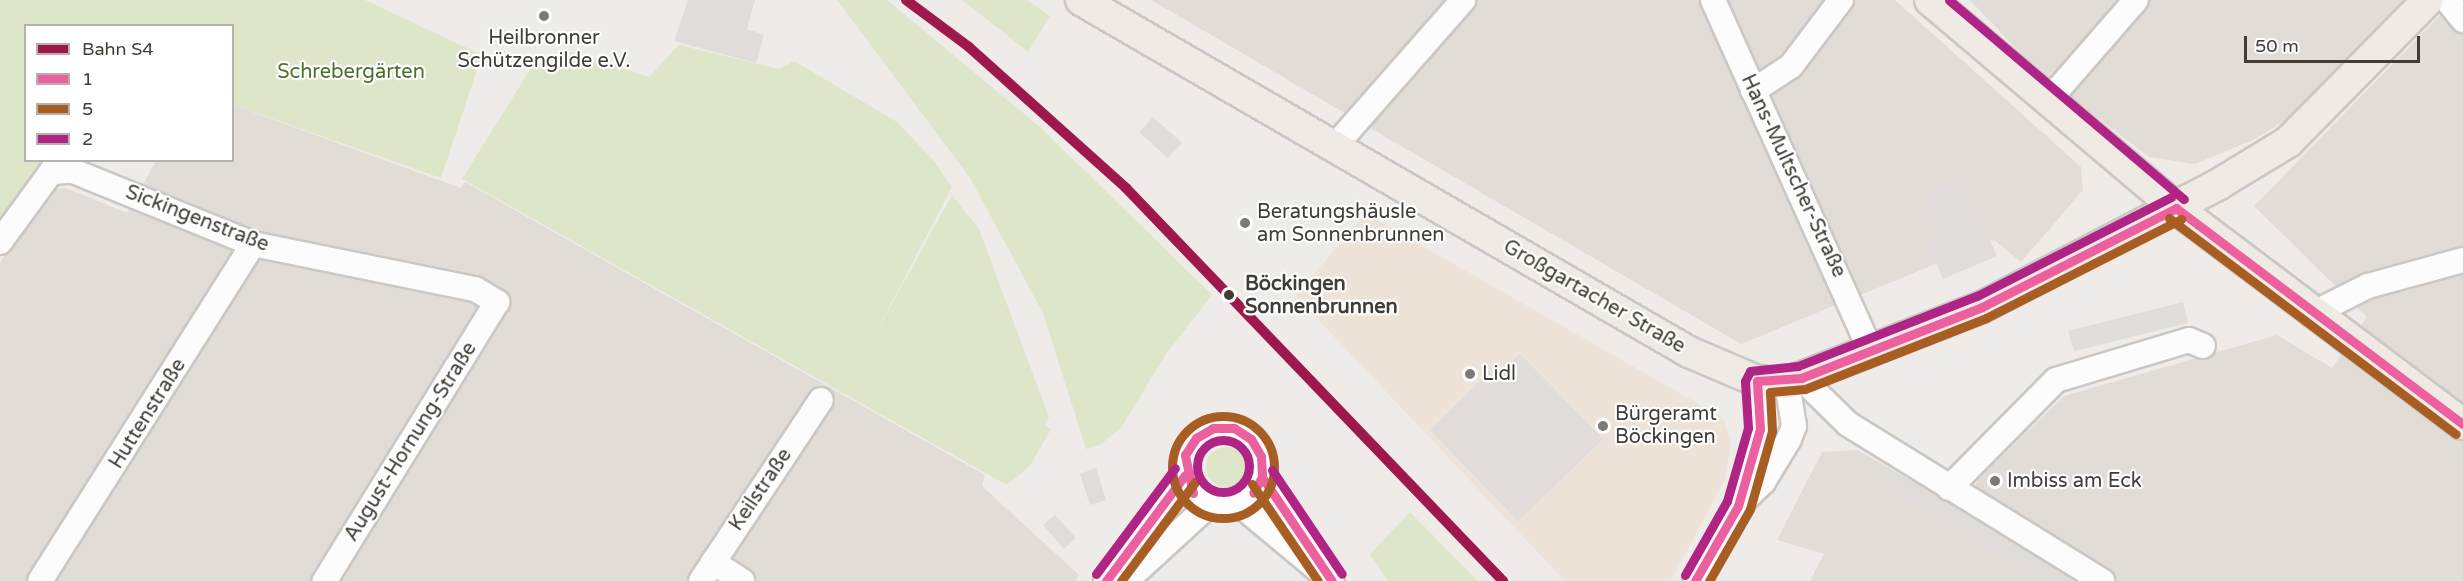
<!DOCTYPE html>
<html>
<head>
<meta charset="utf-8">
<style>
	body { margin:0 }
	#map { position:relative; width:2463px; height:581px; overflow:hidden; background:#eeebe8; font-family:"Varela Round",sans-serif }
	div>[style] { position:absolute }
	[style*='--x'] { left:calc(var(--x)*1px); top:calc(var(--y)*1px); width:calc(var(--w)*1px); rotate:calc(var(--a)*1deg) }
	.residential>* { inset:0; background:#e1ddd6 }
	.commercial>* { inset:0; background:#ede3d9 }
	.green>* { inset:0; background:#dee6ca }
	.round { border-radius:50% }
	.parking>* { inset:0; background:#dfdcd9 }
	.roads { filter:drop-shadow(2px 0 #cac7c4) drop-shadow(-2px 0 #cac7c4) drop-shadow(0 2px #cac7c4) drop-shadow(0 -2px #cac7c4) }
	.minor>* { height:24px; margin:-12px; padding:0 12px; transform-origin:12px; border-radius:12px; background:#fcfcfc }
	.minor>.ring { margin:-12px; padding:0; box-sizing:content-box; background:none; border:24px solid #fcfcfc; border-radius:50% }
	.major>* { height:30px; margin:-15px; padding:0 15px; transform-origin:15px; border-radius:15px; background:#efebe4 }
	.bus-1>* { height:9px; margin:-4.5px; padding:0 4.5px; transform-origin:4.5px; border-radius:4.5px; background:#ec609f }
	.bus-2>* { height:9px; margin:-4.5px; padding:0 4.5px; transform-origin:4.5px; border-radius:4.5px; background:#a85d22 }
	.bus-2>.ring { margin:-4.5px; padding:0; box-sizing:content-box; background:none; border:9px solid #a85d22; border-radius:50% }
	.bus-3>* { height:9px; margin:-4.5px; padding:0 4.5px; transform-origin:4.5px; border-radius:4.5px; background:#af2485 }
	.bus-3>.ring { margin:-4.5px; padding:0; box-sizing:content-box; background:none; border:9px solid #af2485; border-radius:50% }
	.rail-1>* { height:10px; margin:-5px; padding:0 5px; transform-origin:5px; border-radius:5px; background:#9f184c }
	.dots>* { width:16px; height:16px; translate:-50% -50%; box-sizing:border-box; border:3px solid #fff; border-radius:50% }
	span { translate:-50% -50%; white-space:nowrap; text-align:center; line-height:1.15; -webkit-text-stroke:4.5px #fff; paint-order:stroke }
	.poi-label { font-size:20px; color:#433c35 }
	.left { translate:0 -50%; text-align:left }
	.park-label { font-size:20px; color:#4c6f2e }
	.street-label { font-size:20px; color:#433c35 }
	.stop-label { font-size:20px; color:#433c35; font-weight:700 }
	.legend { position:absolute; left:24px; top:24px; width:210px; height:138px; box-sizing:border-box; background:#fff; border:2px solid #b4b1ae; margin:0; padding:8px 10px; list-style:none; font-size:18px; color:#433c35 }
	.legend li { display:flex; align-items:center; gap:12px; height:30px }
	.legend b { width:30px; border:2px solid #b4b1ae }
	.scale { position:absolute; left:2244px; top:36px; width:176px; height:27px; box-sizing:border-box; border:3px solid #433c35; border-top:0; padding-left:8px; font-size:18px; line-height:21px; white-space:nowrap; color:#433c35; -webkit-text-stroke:4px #fff; paint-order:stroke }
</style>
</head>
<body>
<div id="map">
	<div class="residential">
		<div style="clip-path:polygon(1151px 0,1895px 0,2081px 167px,2083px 190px,2021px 262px,1994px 240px,1741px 344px)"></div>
		<div style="clip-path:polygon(1970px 0,2404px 0,2299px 112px,2253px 140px,2195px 164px,2149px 157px,2037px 71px)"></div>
		<div style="clip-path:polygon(2455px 0,2463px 0,2463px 581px,1810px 581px,1824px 554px,1777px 540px,1822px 452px,1857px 450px,1962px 509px,1979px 478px,2064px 396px,2277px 335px,2332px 368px,2367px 317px,2254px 206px)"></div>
		<div style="clip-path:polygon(233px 105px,461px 188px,465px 182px,985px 475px,982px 486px,1079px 575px,1075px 581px,0 581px,0 263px,45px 191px,66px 188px,127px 213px,156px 161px,232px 160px)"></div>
	</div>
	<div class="commercial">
		<div style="clip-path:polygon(1365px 213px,1723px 418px,1731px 444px,1725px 479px,1671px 581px,1565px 581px,1296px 296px)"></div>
	</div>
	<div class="green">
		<div style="clip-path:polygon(0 0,365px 0,482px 55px,441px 178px,233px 105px,232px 26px,26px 26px,26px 160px,41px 161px,0 224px)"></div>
		<div style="clip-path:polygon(837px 0,887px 0,1040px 127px,1212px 295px,1166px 354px,1121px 428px,1100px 445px,1086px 449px,1043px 313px,970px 178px)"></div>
		<div style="clip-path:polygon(962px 0,1027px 0,1050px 16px,1028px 52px)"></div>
		<div style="clip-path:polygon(679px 45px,779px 69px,794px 61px,897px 122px,934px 161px,952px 187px,873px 338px,952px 195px,979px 229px,1049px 417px,1044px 426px,1051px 429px,1030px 466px,1007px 485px,462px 179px,533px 65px,573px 52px,649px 77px)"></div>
		<div class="round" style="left:1206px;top:447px;width:40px;height:40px"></div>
		<div style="clip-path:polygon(1410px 512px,1478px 581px,1388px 581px,1370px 554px)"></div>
	</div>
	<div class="parking">
		<div style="clip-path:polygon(688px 0,755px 0,747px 29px,764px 35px,756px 63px,674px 41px)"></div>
		<div style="clip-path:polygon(1153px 117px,1182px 143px,1168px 158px,1139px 132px)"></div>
		<div style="clip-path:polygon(1962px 177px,1997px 256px,1943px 279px,1915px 215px,1929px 208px,1923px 194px)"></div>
		<div style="clip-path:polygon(2183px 302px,2188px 323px,2074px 351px,2068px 331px)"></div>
		<div style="clip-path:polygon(1520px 354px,1603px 439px,1518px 521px,1430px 430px,1489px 372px,1494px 377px)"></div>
		<div style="clip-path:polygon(1877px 461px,2076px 581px,2040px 581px,1868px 477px)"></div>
		<div style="clip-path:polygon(1096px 468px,1106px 500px,1090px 505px,1080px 474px)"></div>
		<div style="clip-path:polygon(1055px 515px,1076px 538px,1064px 549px,1043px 525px)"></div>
	</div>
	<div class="roads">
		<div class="minor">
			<div style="--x:1713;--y:0;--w:386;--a:65.8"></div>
			<div style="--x:2447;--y:0;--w:26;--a:51"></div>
			<div style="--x:1753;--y:91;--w:45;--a:-33.3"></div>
			<div style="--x:1791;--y:66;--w:83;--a:-52.9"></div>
			<div style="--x:2047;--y:102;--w:135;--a:-48.9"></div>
			<div style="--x:1334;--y:147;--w:196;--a:-48.7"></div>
			<div style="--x:0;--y:242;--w:87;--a:-53.9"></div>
			<div style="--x:51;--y:172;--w:22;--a:-3"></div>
			<div style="--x:73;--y:171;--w:194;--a:22.1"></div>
			<div style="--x:253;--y:244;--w:227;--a:11.5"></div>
			<div style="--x:475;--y:289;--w:26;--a:31"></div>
			<div style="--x:497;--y:302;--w:328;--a:121.7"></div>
			<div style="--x:2312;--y:314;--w:63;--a:-26.6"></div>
			<div style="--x:2368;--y:286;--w:98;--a:-15.3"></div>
			<div style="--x:1801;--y:378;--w:66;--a:44.4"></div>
			<div style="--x:1848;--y:424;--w:299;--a:31.7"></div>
			<div class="ring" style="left:1184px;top:428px;width:54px;height:54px"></div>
			<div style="--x:1262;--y:477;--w:105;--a:57.1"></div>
			<div style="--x:1949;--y:488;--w:152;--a:-45.3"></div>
			<div style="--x:2056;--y:380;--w:139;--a:-16.7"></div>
			<div style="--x:2189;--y:340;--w:15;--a:23"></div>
			<div style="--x:1238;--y:503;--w:122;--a:39.7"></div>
			<div style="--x:1738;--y:506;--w:35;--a:-44"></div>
			<div style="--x:1763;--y:482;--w:50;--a:-58.8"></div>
			<div style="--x:1789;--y:439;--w:14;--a:-69"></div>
			<div style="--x:1794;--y:426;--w:44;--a:-99.2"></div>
			<div style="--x:713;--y:562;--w:35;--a:33"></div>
			<div style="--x:40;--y:581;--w:399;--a:-57.7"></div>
			<div style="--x:701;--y:581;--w:217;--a:-56.5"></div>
			<div style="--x:1106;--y:581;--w:132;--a:-53.3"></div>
			<div style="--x:1126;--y:581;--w:114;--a:-42.5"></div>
			<div style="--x:1695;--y:581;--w:86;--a:-60.2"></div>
			<div style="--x:1738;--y:506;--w:80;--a:-74.1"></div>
			<div style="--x:1760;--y:429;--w:48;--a:-93.6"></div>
		</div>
		<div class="major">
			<div style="--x:1081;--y:0;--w:703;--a:30.07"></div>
			<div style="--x:1689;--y:352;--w:74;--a:23.1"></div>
			<div style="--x:1757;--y:381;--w:30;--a:4"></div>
			<div style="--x:1787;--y:383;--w:209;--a:-21.3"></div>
			<div style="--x:1982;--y:307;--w:267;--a:-27.4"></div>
			<div style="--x:2219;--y:184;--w:81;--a:-31.3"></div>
			<div style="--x:2288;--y:142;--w:199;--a:-45.4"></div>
			<div style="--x:1930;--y:0;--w:322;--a:40.2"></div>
			<div style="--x:2176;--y:208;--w:359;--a:37"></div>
		</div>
	</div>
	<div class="bus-1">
		<div style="--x:2176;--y:208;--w:359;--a:37"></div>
		<div style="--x:1262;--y:477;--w:125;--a:56.1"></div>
		<div style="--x:1193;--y:493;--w:39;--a:-102"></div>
		<div style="--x:1185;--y:455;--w:20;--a:-57"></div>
		<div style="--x:1196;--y:438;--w:20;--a:-30"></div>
		<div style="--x:1213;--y:428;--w:21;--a:0"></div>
		<div style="--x:1234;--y:428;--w:20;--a:33"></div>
		<div style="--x:1251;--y:439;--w:20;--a:60"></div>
		<div style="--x:1261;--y:456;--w:21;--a:87"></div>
		<div style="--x:1262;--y:477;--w:18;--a:119"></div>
		<div style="--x:1106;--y:581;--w:132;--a:-53.3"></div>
		<div style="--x:1695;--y:581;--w:86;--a:-60.2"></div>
		<div style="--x:1738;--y:506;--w:80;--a:-74.1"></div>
		<div style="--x:1760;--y:429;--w:48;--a:-93.6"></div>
		<div style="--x:1757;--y:381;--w:44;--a:-3.9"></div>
		<div style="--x:1801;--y:378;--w:194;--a:-21.4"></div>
		<div style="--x:1982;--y:307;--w:218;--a:-27"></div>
	</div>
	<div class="bus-2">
		<div style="--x:2169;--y:218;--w:359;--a:37"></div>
		<div class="ring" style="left:1172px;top:416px;width:93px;height:93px"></div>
		<div style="--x:1252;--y:484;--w:117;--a:55.8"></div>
		<div style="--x:1121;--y:581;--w:124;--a:-53.2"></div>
		<div style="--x:1709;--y:581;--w:83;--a:-60.3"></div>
		<div style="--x:1750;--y:509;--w:81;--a:-74.2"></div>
		<div style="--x:1772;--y:431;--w:39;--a:-93"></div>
		<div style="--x:1770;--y:392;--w:35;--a:-5"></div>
		<div style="--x:1805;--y:389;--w:194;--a:-21.4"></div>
		<div style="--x:1986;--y:318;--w:219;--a:-26.9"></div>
	</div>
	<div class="bus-3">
		<div style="--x:1949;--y:0;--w:308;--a:40.3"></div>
		<div class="ring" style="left:1197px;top:440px;width:43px;height:43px"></div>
		<div style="--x:1272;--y:470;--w:125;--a:56.1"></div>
		<div style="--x:1096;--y:574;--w:132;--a:-53.3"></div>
		<div style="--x:1685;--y:575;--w:85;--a:-60.4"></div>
		<div style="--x:1727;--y:501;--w:76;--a:-74"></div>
		<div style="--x:1748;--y:428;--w:47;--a:-93.7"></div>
		<div style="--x:1745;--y:381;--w:11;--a:-63"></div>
		<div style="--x:1750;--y:371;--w:48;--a:-5.9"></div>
		<div style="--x:1798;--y:366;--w:192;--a:-21.4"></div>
		<div style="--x:1977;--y:296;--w:218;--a:-27"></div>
	</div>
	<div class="rail-1">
		<div style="--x:906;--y:0;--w:79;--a:36.7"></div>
		<div style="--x:969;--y:47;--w:211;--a:41.9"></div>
		<div style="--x:1126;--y:188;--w:545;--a:46.19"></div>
	</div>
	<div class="dots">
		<div style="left:544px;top:16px;background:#7f7974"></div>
		<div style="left:1245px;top:223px;background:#7f7974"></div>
		<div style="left:1229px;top:295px;background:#433c35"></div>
		<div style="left:1470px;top:374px;background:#7f7974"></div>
		<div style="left:1603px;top:426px;background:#7f7974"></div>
		<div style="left:1995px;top:481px;background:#7f7974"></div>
	</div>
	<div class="poi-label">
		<span style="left:544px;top:50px">Heilbronner<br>Schützengilde e.V.</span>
		<span class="left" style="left:1257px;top:224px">Beratungshäusle<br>am Sonnenbrunnen</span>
		<span class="left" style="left:1482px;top:374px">Lidl</span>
		<span class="left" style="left:1615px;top:426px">Bürgeramt<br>Böckingen</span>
		<span class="left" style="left:2007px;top:481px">Imbiss am Eck</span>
	</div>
	<div class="park-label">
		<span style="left:351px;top:72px">Schrebergärten</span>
	</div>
	<div class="street-label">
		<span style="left:1793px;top:176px;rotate:65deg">Hans-Multscher-Straße</span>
		<span style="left:197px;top:219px;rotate:21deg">Sickingenstraße</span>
		<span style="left:1594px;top:297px;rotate:30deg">Großgartacher Straße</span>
		<span style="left:148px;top:414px;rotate:-58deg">Huttenstraße</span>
		<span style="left:411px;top:442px;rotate:-58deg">August-Hornung-Straße</span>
		<span style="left:761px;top:490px;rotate:-56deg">Keilstraße</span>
	</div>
	<div class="stop-label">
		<span class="left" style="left:1245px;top:296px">Böckingen<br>Sonnenbrunnen</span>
	</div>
	<ul class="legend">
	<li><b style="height:8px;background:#9f184c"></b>Bahn S4</li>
	<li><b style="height:8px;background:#ec609f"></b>1</li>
	<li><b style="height:8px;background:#a85d22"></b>5</li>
	<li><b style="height:8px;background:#af2485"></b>2</li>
	</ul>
	<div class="scale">50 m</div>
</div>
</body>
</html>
